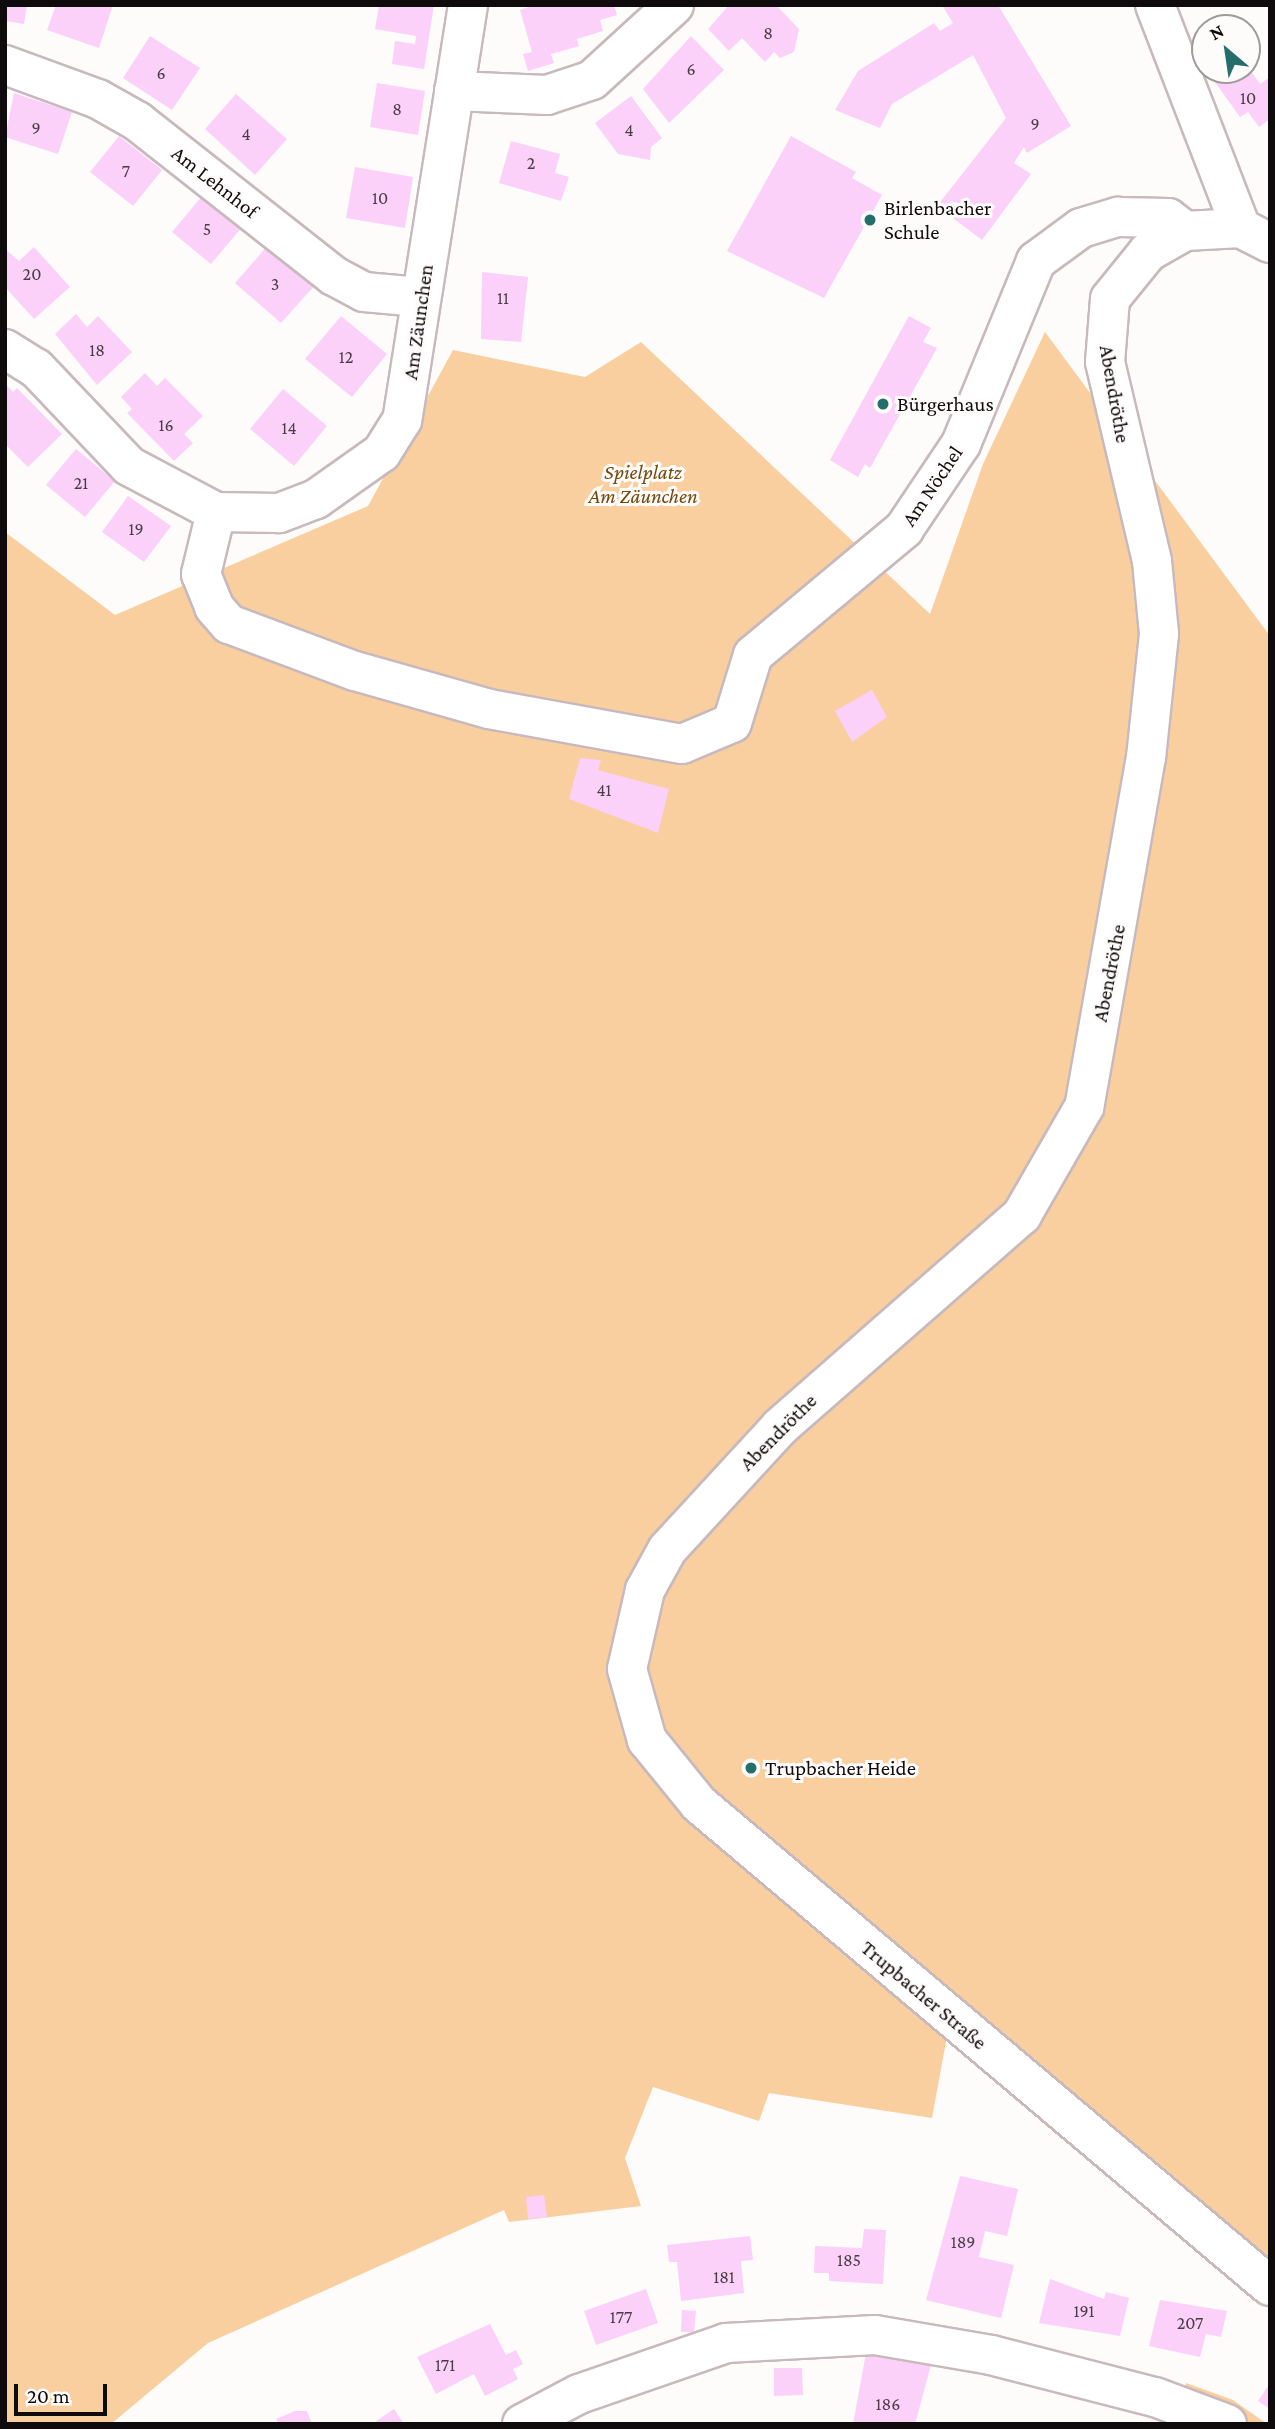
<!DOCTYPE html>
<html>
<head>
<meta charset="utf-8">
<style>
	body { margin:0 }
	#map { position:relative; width:1275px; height:2429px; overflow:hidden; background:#fefbfb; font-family:"Crimson Pro",serif }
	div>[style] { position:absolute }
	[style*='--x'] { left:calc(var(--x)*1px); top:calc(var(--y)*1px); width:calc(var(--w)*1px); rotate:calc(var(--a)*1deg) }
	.green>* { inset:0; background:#f9cf9f }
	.building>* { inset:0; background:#fbd0f9 }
	.roads { filter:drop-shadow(2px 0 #c7b9bc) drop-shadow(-2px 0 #c7b9bc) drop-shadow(0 2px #c7b9bc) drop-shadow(0 -2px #c7b9bc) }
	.minor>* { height:38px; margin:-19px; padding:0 19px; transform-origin:19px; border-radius:19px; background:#fff }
	.dots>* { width:19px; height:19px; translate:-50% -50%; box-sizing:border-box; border:4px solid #fefbfb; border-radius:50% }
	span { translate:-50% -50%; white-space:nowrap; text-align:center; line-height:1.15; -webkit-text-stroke:6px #fefbfb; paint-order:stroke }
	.number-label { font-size:18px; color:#4a3c46 }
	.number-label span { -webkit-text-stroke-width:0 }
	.street-label { font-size:21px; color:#0f0a0b }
	.poi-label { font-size:21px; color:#0f0a0b }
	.left { translate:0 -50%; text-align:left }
	.park-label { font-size:21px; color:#72490a; font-style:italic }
	.frame { position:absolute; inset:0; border:7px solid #0f0a0b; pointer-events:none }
	.north { position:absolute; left:1191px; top:14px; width:70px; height:70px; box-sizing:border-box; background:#fefbfb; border:2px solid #9e9b9b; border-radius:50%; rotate:331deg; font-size:19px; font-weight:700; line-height:28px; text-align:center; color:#0f0a0b }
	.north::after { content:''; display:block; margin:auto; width:24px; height:32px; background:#246f6b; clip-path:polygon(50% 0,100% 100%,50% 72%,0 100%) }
	.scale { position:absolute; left:14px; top:2384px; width:93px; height:32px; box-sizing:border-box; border:4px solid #0f0a0b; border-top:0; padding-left:9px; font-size:21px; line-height:24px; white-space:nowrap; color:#0f0a0b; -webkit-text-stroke:5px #fefbfb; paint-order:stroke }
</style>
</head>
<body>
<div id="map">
	<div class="green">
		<div style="clip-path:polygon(1045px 332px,1270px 636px,1270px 2277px,948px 2031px,932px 2118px,769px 2093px,759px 2121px,653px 2087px,625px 2158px,641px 2206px,509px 2222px,504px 2210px,208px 2343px,111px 2424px,5px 2424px,5px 532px,115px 615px,368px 506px,453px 350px,585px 377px,641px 342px,930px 614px,983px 464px)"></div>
		<div style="clip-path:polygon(1186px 2383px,1233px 2400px,1267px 2424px,1180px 2424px)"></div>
	</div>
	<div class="building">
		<div style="clip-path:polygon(5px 5px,27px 5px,24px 24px,5px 21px)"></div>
		<div style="clip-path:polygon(56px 5px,113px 5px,99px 48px,47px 30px)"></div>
		<div style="clip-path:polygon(379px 5px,434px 5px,424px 69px,392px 64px,395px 41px,415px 44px,416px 36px,375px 29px)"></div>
		<div style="clip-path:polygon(535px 5px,614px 5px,617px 15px,600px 20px,603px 31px,577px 39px,579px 46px,551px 54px,554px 63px,528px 71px,523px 54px,532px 52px,520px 10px)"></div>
		<div style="clip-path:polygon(729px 5px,776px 5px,799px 29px,794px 52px,780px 58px,774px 52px,765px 62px,742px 38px,729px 51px,708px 29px)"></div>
		<div style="clip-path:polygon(942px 5px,998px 5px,1071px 126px,1027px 153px,1024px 147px,1014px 163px,1031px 174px,982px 240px,937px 206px,1006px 118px,973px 55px,892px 104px,880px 128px,835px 110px,858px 71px,934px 23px,940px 31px,953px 23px)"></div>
		<div style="clip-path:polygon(150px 36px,200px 68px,172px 110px,123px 78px)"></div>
		<div style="clip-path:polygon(691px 36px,724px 70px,669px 123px,643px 89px)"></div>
		<div style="clip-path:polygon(1247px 66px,1260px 84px,1270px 77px,1270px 119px,1259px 127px,1248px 112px,1240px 117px,1212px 78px)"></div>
		<div style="clip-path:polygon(377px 83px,425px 91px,418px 135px,370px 127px)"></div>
		<div style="clip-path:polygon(14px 93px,72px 112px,58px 154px,5px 137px)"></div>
		<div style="clip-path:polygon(236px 94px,287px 139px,255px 175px,205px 129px)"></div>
		<div style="clip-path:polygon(631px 96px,662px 138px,651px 147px,650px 160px,618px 154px,595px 123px)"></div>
		<div style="clip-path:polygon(119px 136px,162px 170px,133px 206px,90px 172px)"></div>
		<div style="clip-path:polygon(791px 136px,856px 172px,852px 178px,882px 195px,824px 298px,727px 251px)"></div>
		<div style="clip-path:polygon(511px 141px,560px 154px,555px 173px,569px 177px,561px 201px,499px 183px)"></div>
		<div style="clip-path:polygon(355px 167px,413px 177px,405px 228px,346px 218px)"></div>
		<div style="clip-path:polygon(203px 195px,242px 227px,211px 264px,172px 232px)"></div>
		<div style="clip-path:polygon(269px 244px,315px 285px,281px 323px,235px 283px)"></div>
		<div style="clip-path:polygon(34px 247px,70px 287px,34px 319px,5px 287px,5px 249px,19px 261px)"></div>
		<div style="clip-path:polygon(482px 272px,528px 277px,521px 342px,481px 339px)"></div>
		<div style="clip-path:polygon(76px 314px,87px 327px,98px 316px,132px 352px,97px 385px,55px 334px)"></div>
		<div style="clip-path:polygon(341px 316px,387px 354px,352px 397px,305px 359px)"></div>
		<div style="clip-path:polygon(909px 316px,931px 328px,923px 342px,937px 348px,870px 468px,865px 464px,858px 477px,830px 460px)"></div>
		<div style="clip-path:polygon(145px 373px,157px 386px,165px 378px,203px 416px,184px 434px,193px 443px,174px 461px,127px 413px,132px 409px,121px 397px)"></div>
		<div style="clip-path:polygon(5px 384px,13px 392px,17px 388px,62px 434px,28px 467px,5px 444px)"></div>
		<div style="clip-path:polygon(283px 389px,327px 426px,294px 466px,250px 429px)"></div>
		<div style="clip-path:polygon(76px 449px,115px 481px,85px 517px,46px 485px)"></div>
		<div style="clip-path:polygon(128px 496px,171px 526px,144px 562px,102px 532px)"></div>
		<div style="clip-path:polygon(872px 690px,887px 717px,852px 742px,835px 711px)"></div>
		<div style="clip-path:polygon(580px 758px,601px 760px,598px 770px,669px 789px,658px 833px,569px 799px)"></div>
		<div style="clip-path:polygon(960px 2176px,1018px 2189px,1007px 2236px,985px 2231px,979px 2257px,1014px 2265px,1001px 2318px,926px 2300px)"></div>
		<div style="clip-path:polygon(544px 2195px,547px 2217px,528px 2219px,526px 2197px)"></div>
		<div style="clip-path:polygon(864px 2229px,886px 2230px,883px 2284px,829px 2281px,829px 2273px,814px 2273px,815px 2246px,862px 2248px)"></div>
		<div style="clip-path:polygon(750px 2236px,753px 2260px,741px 2261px,744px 2293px,681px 2301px,677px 2262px,669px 2262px,667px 2245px)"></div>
		<div style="clip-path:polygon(1050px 2279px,1104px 2299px,1106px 2292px,1129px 2298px,1120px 2336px,1039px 2323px)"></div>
		<div style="clip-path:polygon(646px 2289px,658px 2323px,596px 2345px,584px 2311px)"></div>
		<div style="clip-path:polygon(1160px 2300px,1227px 2311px,1221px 2337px,1206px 2334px,1200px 2357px,1149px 2346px)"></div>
		<div style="clip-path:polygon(682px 2310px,696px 2311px,694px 2332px,681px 2332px)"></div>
		<div style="clip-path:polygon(490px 2324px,506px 2355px,516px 2350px,523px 2364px,513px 2369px,518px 2379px,485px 2396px,474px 2374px,436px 2394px,417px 2357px)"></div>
		<div style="clip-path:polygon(866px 2353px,931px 2365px,915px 2424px,853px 2424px)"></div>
		<div style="clip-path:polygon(774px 2368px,802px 2368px,803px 2395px,774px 2396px)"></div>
		<div style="clip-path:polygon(1270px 2383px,1270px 2409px,1258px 2401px)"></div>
		<div style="clip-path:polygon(394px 2409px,404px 2424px,372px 2424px)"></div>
		<div style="clip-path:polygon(295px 2411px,307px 2411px,312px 2424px,279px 2424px,276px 2419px)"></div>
	</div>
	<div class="roads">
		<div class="minor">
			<div style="--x:468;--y:5;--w:420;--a:99"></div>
			<div style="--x:402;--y:420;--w:39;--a:122"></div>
			<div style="--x:381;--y:453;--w:80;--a:144.7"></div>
			<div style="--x:316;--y:499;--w:40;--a:159"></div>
			<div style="--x:279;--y:513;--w:63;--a:-179.1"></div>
			<div style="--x:216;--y:512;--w:64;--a:103.6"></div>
			<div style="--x:201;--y:574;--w:35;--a:68"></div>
			<div style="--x:214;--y:607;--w:23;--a:49"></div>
			<div style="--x:229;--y:624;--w:134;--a:20.5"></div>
			<div style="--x:355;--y:671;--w:139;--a:15.8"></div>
			<div style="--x:489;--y:709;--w:196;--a:10.3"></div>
			<div style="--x:682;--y:744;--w:54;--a:-22.8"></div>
			<div style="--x:732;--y:723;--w:71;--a:-72.8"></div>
			<div style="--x:753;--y:655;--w:197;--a:-39.8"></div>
			<div style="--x:904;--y:529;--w:102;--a:-56.2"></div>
			<div style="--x:961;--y:444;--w:198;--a:-67.7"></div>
			<div style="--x:1036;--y:261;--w:56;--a:-36.3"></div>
			<div style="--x:1081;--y:228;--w:39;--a:-17"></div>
			<div style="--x:1118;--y:217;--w:50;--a:1.1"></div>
			<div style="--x:1168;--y:218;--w:21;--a:37"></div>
			<div style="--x:1155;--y:5;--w:239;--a:68.9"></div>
			<div style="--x:5;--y:65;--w:99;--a:20.1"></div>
			<div style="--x:98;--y:99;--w:45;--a:29.4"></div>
			<div style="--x:137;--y:121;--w:251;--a:38.2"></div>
			<div style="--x:334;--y:276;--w:34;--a:28"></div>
			<div style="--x:364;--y:292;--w:56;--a:5.1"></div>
			<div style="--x:454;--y:91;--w:93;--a:2.5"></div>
			<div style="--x:547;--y:95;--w:47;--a:-18.4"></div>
			<div style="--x:592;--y:80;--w:111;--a:-42.4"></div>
			<div style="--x:1270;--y:243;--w:33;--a:-153"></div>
			<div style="--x:1241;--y:228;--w:56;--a:176.9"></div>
			<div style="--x:1185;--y:231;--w:43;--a:150.4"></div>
			<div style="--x:1148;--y:252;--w:60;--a:129"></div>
			<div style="--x:1110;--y:299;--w:63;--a:94.5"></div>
			<div style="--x:1105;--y:362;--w:204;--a:76.7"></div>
			<div style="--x:1152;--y:561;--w:73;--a:84.5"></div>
			<div style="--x:1159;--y:634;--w:124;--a:96"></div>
			<div style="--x:1146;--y:757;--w:355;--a:100"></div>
			<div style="--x:1084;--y:1107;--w:125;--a:119.9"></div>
			<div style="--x:1022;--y:1215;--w:322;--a:138.8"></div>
			<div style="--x:780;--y:1427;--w:167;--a:132.6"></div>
			<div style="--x:667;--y:1550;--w:46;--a:118.8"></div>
			<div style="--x:645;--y:1590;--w:81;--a:102.8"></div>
			<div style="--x:627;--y:1669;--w:74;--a:74.3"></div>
			<div style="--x:647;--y:1740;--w:82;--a:50.9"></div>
			<div style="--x:699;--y:1804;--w:747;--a:40.17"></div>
			<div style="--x:5;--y:349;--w:36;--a:32"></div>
			<div style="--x:36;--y:368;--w:135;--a:46.5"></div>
			<div style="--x:129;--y:466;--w:98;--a:27.9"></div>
			<div style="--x:522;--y:2424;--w:64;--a:-27.8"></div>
			<div style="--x:579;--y:2394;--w:156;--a:-19.1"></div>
			<div style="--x:726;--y:2343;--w:149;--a:-3.1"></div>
			<div style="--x:875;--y:2335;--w:118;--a:9.8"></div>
			<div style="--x:991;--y:2355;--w:169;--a:14.4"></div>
			<div style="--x:1155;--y:2397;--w:77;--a:20.6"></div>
		</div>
	</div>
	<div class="dots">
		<div style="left:870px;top:220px;background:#246f6b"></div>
		<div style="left:883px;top:404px;background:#246f6b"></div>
		<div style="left:751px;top:1768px;background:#246f6b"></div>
	</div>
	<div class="number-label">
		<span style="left:768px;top:33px">8</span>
		<span style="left:691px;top:69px">6</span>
		<span style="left:161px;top:73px">6</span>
		<span style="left:1248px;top:98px">10</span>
		<span style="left:397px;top:109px">8</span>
		<span style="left:1035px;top:124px">9</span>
		<span style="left:36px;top:128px">9</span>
		<span style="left:629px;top:130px">4</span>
		<span style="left:246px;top:134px">4</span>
		<span style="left:531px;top:163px">2</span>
		<span style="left:126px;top:171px">7</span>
		<span style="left:380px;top:198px">10</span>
		<span style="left:207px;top:229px">5</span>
		<span style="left:32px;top:274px">20</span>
		<span style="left:275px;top:284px">3</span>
		<span style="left:503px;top:298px">11</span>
		<span style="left:97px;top:350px">18</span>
		<span style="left:346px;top:357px">12</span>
		<span style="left:166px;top:425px">16</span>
		<span style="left:289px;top:428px">14</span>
		<span style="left:81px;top:483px">21</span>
		<span style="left:136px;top:529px">19</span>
		<span style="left:604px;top:790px">41</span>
		<span style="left:963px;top:2242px">189</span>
		<span style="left:849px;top:2260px">185</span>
		<span style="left:724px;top:2277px">181</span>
		<span style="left:1084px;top:2311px">191</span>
		<span style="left:621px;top:2317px">177</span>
		<span style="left:1190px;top:2323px">207</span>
		<span style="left:445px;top:2365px">171</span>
		<span style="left:888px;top:2404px">186</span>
	</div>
	<div class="street-label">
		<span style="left:215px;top:182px;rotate:38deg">Am Lehnhof</span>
		<span style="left:418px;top:322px;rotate:-82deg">Am Zäunchen</span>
		<span style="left:1115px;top:394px;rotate:80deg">Abendröthe</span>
		<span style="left:932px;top:486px;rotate:-56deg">Am Nöchel</span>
		<span style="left:1109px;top:973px;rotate:-79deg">Abendröthe</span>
		<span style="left:778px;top:1432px;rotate:-45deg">Abendröthe</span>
		<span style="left:924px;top:1995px;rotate:40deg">Trupbacher Straße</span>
	</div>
	<div class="poi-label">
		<span class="left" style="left:884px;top:220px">Birlenbacher<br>Schule</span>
		<span class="left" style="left:897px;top:404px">Bürgerhaus</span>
		<span class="left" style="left:765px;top:1768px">Trupbacher Heide</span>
	</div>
	<div class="park-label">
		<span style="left:643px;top:484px">Spielplatz<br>Am Zäunchen</span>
	</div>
	<div class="frame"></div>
	<div class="north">N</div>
	<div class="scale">20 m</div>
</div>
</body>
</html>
